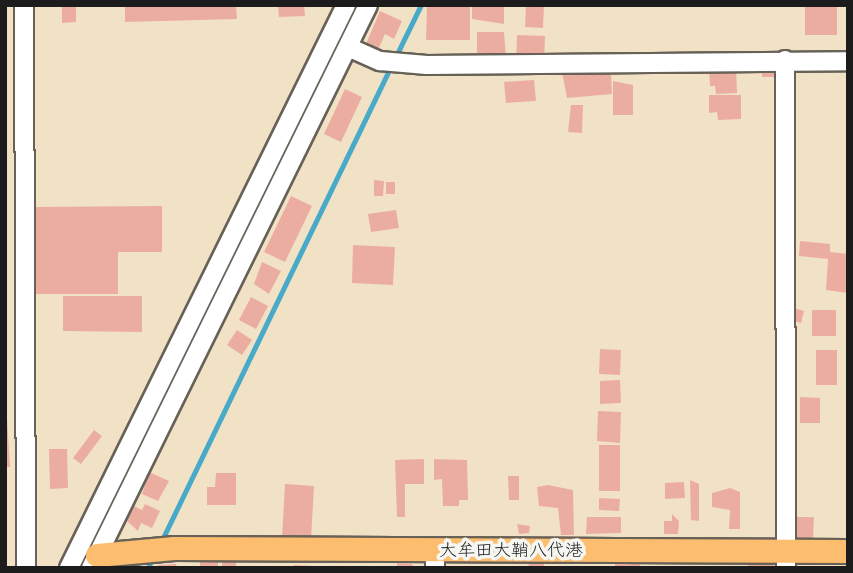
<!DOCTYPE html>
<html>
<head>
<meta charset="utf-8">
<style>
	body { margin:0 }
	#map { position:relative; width:853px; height:573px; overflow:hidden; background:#f1e2c6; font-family:"Playpen Sans","Klee One",sans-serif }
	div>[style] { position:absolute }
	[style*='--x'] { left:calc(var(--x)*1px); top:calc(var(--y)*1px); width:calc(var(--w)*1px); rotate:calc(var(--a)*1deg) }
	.stream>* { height:4.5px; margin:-2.25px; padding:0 2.25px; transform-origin:2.25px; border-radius:2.25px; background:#48aac8 }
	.building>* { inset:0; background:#ecada1 }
	.roads { filter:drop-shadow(2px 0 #676158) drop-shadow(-2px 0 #676158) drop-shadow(0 2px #676158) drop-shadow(0 -2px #676158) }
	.minor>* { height:18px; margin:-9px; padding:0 9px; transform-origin:9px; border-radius:9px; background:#fff }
	.major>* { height:23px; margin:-11.5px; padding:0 11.5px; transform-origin:11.5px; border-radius:11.5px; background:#fcbd6f }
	span { translate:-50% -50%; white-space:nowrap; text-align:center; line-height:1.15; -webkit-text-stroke:7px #f6f6f2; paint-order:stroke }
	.street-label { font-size:18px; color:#1c1c1c }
	.frame { position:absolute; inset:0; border:7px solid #1c1c1c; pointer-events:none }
</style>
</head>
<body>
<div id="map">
	<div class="stream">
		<div style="--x:395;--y:58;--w:59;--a:-63.9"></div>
		<div style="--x:162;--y:540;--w:526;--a:-64.21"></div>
		<div style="--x:148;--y:568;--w:12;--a:-66"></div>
	</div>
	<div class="building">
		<div style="clip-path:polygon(62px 5px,76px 5px,76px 22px,62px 23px)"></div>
		<div style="clip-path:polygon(125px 5px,236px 5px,237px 19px,125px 22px)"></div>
		<div style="clip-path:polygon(278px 5px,304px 5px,305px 16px,279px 17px)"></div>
		<div style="clip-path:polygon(427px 5px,470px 5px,470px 40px,426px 40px)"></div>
		<div style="clip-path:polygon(472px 5px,504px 5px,504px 24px,472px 19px)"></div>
		<div style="clip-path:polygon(526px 5px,544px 5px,543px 28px,525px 27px)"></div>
		<div style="clip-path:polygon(805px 5px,837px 5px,837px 35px,805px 35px)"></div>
		<div style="clip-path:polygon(380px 11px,402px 21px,394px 39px,385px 34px,378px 50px,366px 44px)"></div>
		<div style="clip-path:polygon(477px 32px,504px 32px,506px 57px,477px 57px)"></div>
		<div style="clip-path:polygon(517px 35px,545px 36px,544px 63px,516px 63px)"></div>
		<div style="clip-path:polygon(781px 63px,781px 77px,762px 77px,762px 64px)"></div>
		<div style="clip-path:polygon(709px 66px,736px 67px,737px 93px,716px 94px,715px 86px,710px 86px)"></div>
		<div style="clip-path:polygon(561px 67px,582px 67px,582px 75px,611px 74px,612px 94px,567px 98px)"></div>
		<div style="clip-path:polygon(534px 80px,536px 101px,506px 103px,504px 82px)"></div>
		<div style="clip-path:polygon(613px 81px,633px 85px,633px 115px,613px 115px)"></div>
		<div style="clip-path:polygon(345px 89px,362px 97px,341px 142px,324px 134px)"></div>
		<div style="clip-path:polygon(709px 95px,741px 95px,741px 119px,718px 120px,717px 112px,709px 113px)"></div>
		<div style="clip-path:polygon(571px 105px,583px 105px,582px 133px,568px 132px)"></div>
		<div style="clip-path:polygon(374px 180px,384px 181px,383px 196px,374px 196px)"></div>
		<div style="clip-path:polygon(386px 182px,395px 182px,395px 194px,386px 194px)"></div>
		<div style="clip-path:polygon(291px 196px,312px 206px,285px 262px,264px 252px)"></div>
		<div style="clip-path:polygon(162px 206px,162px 252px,118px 252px,118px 294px,32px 294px,32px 207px)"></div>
		<div style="clip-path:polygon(396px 210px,399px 228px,371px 232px,368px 214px)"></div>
		<div style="clip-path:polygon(800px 241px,830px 244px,830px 252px,848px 254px,848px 293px,826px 290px,828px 259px,799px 256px)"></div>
		<div style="clip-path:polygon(353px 245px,395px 247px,393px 285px,352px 283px)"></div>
		<div style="clip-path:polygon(262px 262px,281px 271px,269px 294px,254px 284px)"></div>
		<div style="clip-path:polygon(63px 296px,142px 296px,142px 332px,63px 331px)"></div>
		<div style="clip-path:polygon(251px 297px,268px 306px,256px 329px,239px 320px)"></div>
		<div style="clip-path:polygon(794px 308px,804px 311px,801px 323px,790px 320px)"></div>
		<div style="clip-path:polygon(812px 310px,836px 310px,836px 336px,812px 336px)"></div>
		<div style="clip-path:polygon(237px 330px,252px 340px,242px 355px,227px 345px)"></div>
		<div style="clip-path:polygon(600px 349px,621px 350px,620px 375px,599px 374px)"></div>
		<div style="clip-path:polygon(816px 350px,837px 350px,837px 385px,816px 385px)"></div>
		<div style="clip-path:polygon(620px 380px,621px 403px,600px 404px,600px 381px)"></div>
		<div style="clip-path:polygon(800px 397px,820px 398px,820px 423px,800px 423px)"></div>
		<div style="clip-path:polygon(598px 411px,621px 412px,620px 443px,597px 441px)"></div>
		<div style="clip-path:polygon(5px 418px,7px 418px,10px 467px,5px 467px)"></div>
		<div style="clip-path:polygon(94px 430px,102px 436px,81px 464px,73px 458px)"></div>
		<div style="clip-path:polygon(599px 445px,620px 445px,620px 491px,599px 491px)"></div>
		<div style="clip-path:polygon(49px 449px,67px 449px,68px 488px,50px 489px)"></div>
		<div style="clip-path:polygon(424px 459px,424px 484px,405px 484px,405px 517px,397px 517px,395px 460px)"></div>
		<div style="clip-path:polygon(434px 459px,467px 460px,468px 500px,459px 500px,459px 506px,443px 506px,442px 479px,434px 480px)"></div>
		<div style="clip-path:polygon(149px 472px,169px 481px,158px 501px,142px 494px)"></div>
		<div style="clip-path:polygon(216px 473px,236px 473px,236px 505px,207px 505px,207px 487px,215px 487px)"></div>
		<div style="clip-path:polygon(508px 476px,519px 476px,519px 500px,509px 500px)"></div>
		<div style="clip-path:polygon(690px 480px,699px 484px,699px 521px,691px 520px)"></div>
		<div style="clip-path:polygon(684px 482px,685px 498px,665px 499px,665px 483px)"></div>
		<div style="clip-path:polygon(285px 484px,314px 486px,311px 540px,282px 538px)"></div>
		<div style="clip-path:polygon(548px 485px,573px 490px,574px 535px,561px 535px,558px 508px,539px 506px,537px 487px)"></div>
		<div style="clip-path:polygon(730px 488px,740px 492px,740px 529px,729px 529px,730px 510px,712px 507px,712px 493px)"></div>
		<div style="clip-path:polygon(599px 498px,620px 499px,619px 511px,599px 510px)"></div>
		<div style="clip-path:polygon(145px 504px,160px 511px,152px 528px,141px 523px,138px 531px,127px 521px,134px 506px,142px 510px)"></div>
		<div style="clip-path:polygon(672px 514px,679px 521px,678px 534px,664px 534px,664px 521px,672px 521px)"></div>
		<div style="clip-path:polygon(587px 517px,621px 517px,621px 533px,586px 534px)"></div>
		<div style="clip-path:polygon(794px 517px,814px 517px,813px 538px,794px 538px)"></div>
		<div style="clip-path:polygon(517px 524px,530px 526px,529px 533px,519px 534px)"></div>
		<div style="clip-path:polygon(222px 552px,236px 552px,236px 568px,222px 568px)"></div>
		<div style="clip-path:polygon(544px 559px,544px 568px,529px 568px,528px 560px)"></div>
		<div style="clip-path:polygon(615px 560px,640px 560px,640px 568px,615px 568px)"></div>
		<div style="clip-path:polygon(200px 562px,218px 562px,218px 568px,200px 568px)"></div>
		<div style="clip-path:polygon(771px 562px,776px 568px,748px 568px,748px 563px)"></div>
		<div style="clip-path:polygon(397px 563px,412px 564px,414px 568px,397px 568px)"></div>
		<div style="clip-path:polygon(176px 564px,177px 568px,158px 568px,158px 565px)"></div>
		<div style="clip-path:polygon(294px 565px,314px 566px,314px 568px,294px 568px)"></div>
	</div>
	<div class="roads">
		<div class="minor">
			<div style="--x:24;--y:5;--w:563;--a:89.8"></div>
			<div style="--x:348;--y:47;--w:35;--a:24"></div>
			<div style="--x:380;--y:61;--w:47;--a:4.9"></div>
			<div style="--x:427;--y:65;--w:421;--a:-0.5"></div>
			<div style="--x:785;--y:60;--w:508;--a:89.89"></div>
			<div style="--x:69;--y:568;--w:627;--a:-63.8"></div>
			<div style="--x:91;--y:568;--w:627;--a:-63.8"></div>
			<div style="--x:435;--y:568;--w:19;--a:-90"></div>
		</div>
		<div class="major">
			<div style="--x:97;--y:555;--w:77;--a:-5.2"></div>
			<div style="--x:174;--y:548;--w:674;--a:0.26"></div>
		</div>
	</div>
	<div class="street-label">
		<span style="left:511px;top:549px">大牟田大鞘八代港</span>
	</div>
	<div class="frame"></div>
</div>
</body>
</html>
